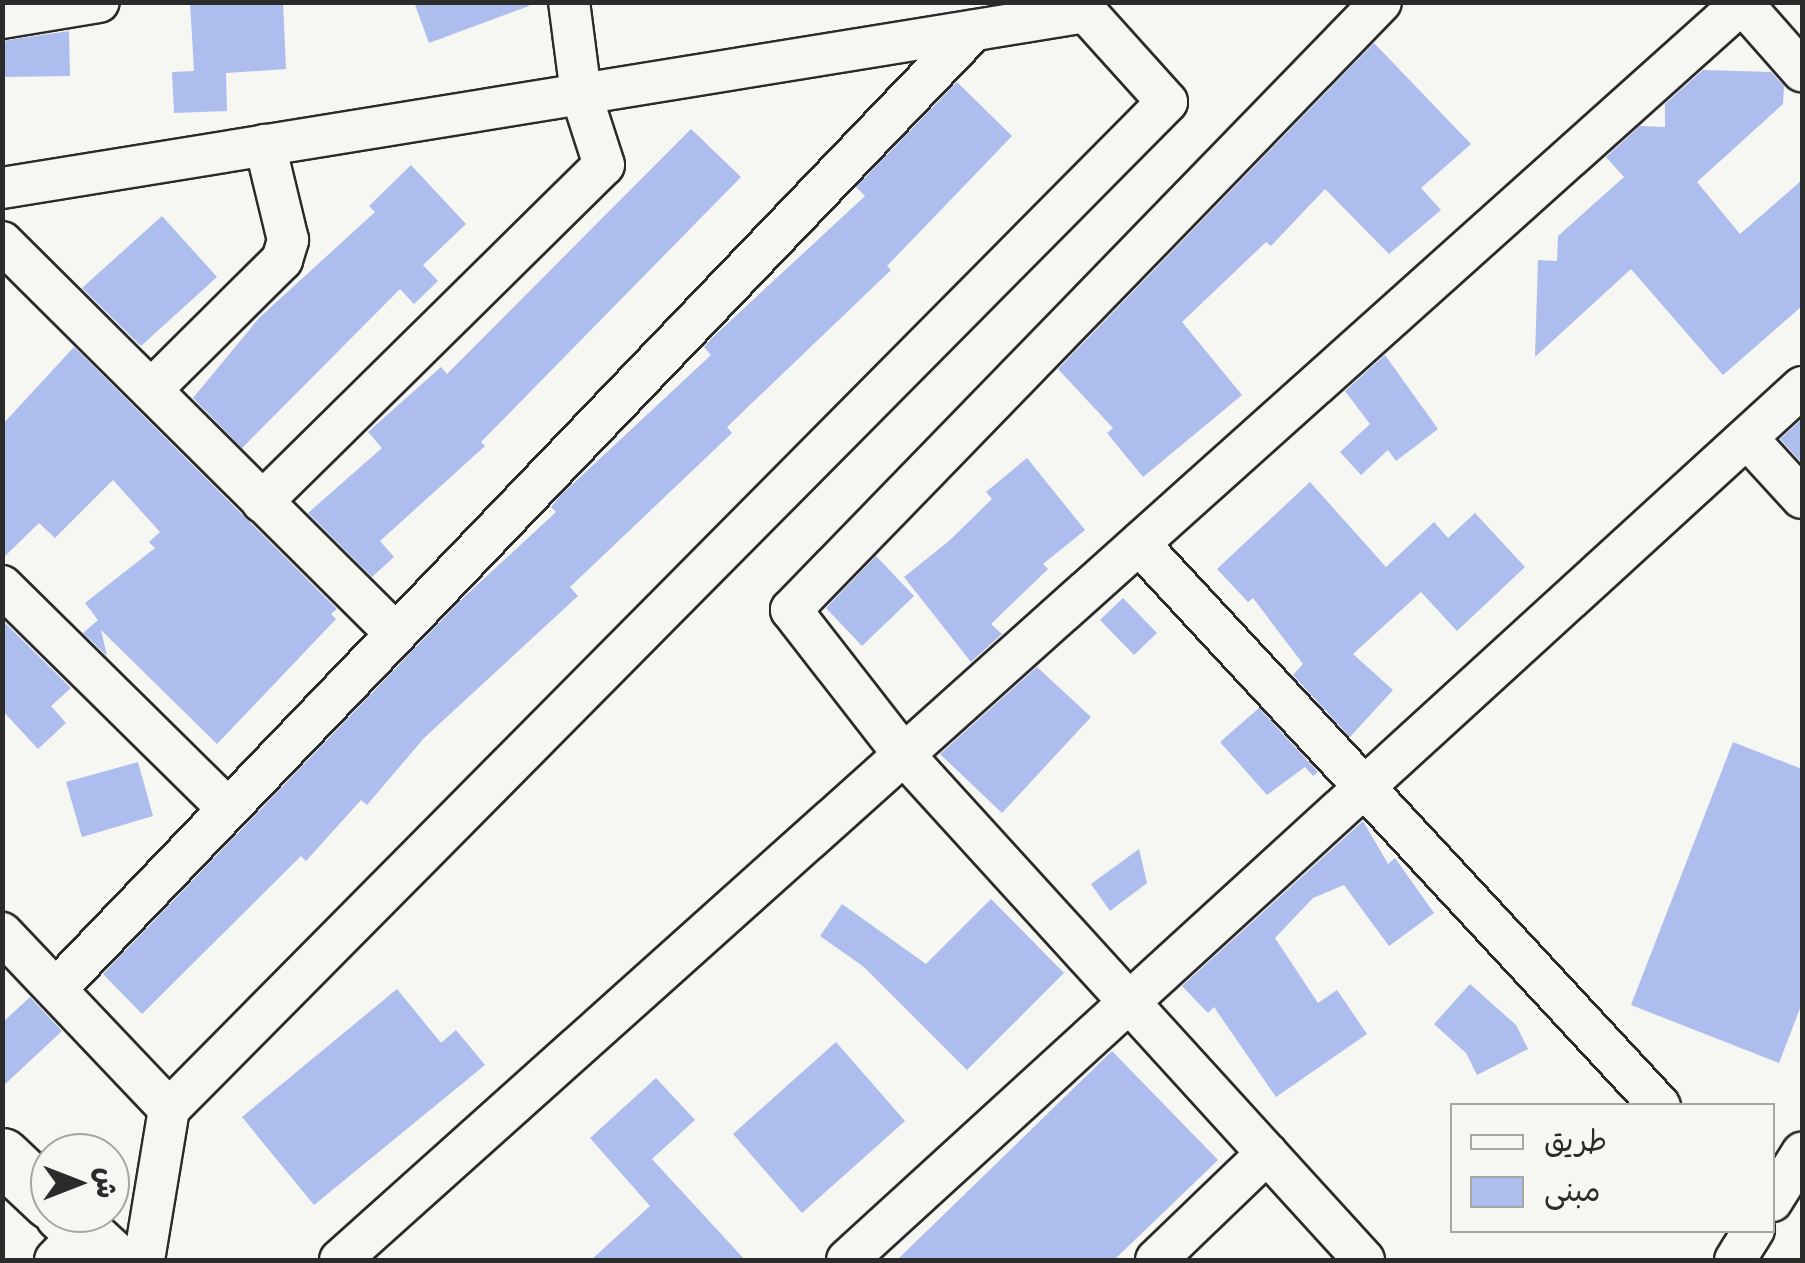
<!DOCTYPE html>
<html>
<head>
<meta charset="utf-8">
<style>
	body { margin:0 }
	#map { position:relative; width:1805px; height:1263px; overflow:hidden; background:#f6f6f2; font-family:"Playpen Sans","Playpen Sans Arabic",sans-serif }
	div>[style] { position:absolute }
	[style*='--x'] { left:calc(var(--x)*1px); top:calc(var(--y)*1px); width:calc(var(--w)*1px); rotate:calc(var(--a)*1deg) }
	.building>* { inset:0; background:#adbded }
	.roads { filter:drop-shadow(2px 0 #2b2b2b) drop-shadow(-2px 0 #2b2b2b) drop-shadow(0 2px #2b2b2b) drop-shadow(0 -2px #2b2b2b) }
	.street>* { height:40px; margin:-20px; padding:0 20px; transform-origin:20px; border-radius:20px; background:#f6f6f2 }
	.secondary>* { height:55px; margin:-27.5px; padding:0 27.5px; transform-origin:27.5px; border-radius:27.5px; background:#f6f6f2 }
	span { translate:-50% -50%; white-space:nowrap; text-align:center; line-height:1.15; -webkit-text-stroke:8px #f6f6f2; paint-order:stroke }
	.frame { position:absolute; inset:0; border:5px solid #2b2b2b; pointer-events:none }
	.legend { position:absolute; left:1450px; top:1103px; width:325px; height:130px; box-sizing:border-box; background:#f6f6f2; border:2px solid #a5a5a2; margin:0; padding:12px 18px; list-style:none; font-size:30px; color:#2b2b2b }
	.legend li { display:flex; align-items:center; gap:20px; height:50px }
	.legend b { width:50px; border:2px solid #a5a5a2 }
	.north { position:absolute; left:30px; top:1133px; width:100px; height:100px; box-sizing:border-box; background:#f6f6f2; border:2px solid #a5a5a2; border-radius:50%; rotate:90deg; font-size:28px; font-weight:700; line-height:40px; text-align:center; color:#2b2b2b }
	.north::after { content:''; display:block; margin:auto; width:35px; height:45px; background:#2b2b2b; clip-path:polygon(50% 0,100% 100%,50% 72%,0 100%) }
</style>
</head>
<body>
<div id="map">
	<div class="building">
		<div style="clip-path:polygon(190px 2px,283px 2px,286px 69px,226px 73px,227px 111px,174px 113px,172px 72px,194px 71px)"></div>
		<div style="clip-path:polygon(414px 2px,528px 2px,529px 6px,429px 43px)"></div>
		<div style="clip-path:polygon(69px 31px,70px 76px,2px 77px,2px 41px)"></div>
		<div style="clip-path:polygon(1374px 43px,1471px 144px,1421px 188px,1441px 210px,1389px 254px,1325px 189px,1271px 246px,1266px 242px,1182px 322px,1242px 395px,1143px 477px,1107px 433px,1113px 428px,1058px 369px)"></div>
		<div style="clip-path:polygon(1703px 70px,1771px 72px,1784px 86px,1783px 104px,1697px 182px,1740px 234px,1802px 180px,1802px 306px,1723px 375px,1631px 269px,1535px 357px,1538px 260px,1557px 261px,1558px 236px,1624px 177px,1606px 157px,1640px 126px,1665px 127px,1665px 104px)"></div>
		<div style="clip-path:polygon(957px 82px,1012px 136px,887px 266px,891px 270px,727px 427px,732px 433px,570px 587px,578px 596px,424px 738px,367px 805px,361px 800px,306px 861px,301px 856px,142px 1014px,103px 974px,462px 599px,556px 512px,551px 507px,561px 495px,711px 355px,704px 347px,712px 338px,865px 196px,856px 187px)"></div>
		<div style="clip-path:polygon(691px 129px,741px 177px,481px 442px,485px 446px,380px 541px,394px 557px,372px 577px,308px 513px,382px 448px,368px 432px,441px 367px,447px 374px)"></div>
		<div style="clip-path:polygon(411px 165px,466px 224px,423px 265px,438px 281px,414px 304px,400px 289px,242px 448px,193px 398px,259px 318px,375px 212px,369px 206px)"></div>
		<div style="clip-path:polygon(162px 216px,217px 277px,141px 346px,82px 288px)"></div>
		<div style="clip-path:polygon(74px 347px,337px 609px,331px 614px,336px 619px,217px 744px,101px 630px,107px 656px,83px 633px,98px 620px,85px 603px,155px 548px,149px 542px,160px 532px,113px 480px,55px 538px,39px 523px,2px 559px,2px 425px)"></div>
		<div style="clip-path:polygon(1385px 355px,1438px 429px,1396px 461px,1388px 450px,1361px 475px,1340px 452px,1370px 424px,1345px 391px)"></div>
		<div style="clip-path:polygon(1802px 419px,1802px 463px,1780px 439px)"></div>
		<div style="clip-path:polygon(1027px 458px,1085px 530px,1043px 564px,1048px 569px,991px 624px,1002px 634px,971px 662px,904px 577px,949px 541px,992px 499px,986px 492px)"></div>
		<div style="clip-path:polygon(1310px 482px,1386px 567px,1434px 522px,1448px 538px,1475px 513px,1525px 567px,1457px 631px,1421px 592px,1353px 654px,1393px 690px,1350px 737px,1293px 675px,1303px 664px,1253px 598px,1248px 602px,1217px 569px)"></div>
		<div style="clip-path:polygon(876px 556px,914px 596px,862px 646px,826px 608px)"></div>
		<div style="clip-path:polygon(1123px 598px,1157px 633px,1134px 655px,1100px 620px)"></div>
		<div style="clip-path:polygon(2px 620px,71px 688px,51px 706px,66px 723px,38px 749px,2px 710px)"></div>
		<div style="clip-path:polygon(1037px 667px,1091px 717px,1002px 813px,940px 754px)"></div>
		<div style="clip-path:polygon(1259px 708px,1318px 772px,1313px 776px,1305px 767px,1267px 795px,1220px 742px)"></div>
		<div style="clip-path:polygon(1733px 742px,1802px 769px,1802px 1003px,1779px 1063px,1631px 1005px)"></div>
		<div style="clip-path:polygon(138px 762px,153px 816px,82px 837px,66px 782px)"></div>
		<div style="clip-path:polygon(1363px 821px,1388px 864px,1395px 858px,1434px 913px,1389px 946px,1344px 885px,1313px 898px,1275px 938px,1318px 1003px,1337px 990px,1367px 1034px,1276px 1097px,1214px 1007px,1208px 1013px,1182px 986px)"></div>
		<div style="clip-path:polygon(1139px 849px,1147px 883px,1110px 911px,1091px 884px)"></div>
		<div style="clip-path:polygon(991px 899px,1064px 973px,967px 1070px,864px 967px,820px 936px,842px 904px,926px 964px)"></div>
		<div style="clip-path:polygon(1470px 984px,1516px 1025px,1528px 1049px,1477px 1075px,1466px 1053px,1434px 1024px)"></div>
		<div style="clip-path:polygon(397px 989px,441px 1043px,456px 1030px,485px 1065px,314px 1205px,242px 1117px)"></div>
		<div style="clip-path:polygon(30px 997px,62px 1031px,2px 1087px,2px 1023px)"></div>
		<div style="clip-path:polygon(836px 1042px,905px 1121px,802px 1213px,733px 1134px)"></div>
		<div style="clip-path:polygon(1112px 1051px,1218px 1160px,1114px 1260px,897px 1260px)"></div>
		<div style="clip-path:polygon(656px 1078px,695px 1120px,652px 1159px,745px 1260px,591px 1260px,650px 1206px,590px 1138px)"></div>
	</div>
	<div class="roads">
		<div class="street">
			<div style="--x:1742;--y:3;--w:91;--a:48.6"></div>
			<div style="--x:2;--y:18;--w:98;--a:-9.4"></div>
			<div style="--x:2;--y:188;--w:1098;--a:-9.22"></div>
			<div style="--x:1086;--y:12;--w:121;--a:48"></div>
			<div style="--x:1167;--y:102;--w:1418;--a:134.74"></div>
			<div style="--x:169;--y:1109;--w:153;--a:99.4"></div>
			<div style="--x:2;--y:242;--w:556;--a:44.85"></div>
			<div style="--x:151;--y:390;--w:185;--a:-44.8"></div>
			<div style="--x:282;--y:260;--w:21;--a:-73"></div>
			<div style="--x:288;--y:240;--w:98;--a:-103.6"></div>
			<div style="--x:1747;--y:438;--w:81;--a:47.5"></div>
			<div style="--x:262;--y:502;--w:480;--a:-44.6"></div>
			<div style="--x:604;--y:165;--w:75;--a:-107.9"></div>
			<div style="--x:581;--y:94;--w:93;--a:-97.4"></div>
			<div style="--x:1139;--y:544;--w:766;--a:47.17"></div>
			<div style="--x:2;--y:586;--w:317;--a:44.6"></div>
			<div style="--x:2;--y:933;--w:243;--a:46.5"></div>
			<div style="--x:57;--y:988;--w:1325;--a:-46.25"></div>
			<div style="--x:1772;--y:1201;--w:57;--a:-58"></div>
			<div style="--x:55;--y:1260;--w:39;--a:-46"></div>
			<div style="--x:340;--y:1260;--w:1884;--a:-41.88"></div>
			<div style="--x:847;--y:1260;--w:1294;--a:-42.43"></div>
			<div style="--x:1156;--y:1260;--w:154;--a:-43.9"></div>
			<div style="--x:1364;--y:1260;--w:683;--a:-132.33"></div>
			<div style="--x:904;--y:755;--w:184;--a:-127.9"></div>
			<div style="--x:791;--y:610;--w:847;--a:-45.86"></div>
			<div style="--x:1735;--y:1260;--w:36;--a:-58"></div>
		</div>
		<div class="secondary">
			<div style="--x:2;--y:1156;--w:66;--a:43.2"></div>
			<div style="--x:62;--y:1213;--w:69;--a:42.7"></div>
		</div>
	</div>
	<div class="frame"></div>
	<ul class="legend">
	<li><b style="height:12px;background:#f6f6f2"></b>طريق</li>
	<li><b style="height:28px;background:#adbded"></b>مبنى</li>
	</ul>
	<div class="north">ش</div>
</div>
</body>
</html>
